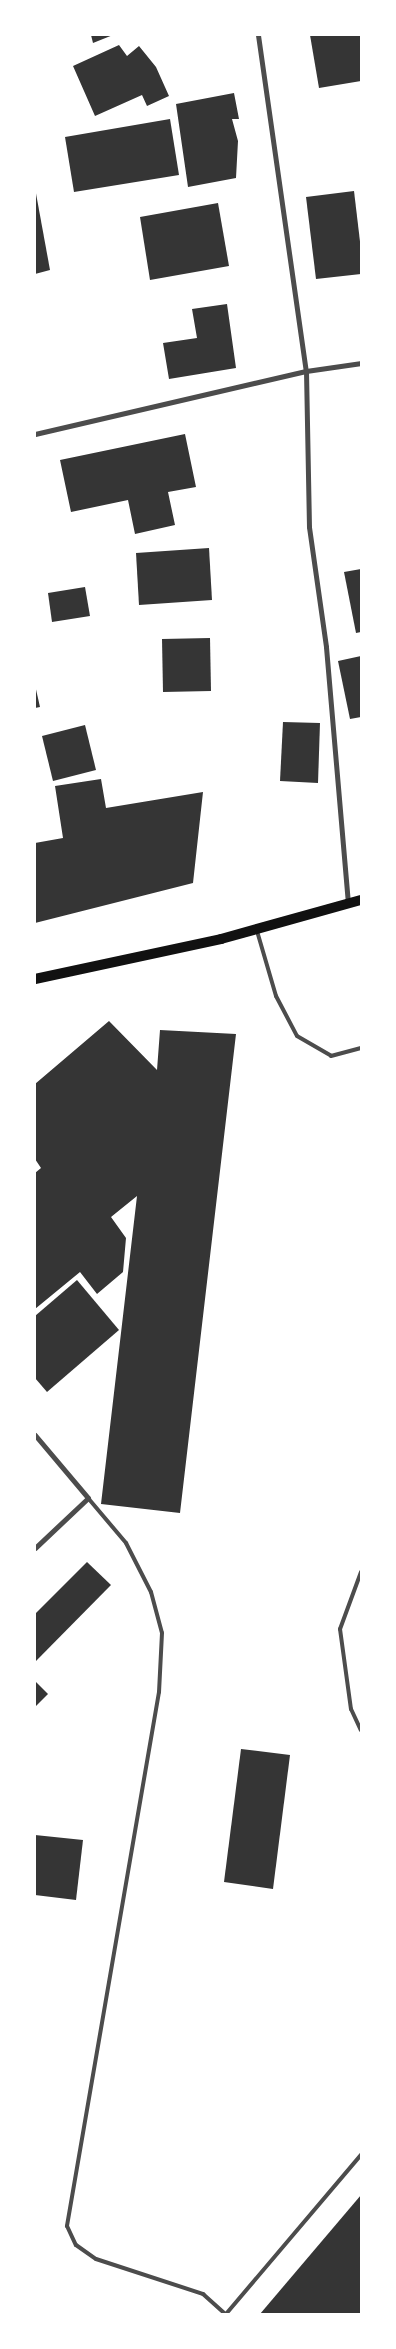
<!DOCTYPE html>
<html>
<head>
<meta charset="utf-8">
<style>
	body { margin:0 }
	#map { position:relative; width:396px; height:2349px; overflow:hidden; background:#fff; font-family:Ubuntu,sans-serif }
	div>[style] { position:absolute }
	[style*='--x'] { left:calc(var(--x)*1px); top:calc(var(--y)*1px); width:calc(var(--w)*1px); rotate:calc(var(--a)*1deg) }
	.building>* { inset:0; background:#353535 }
	.service>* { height:4px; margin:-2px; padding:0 2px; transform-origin:2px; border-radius:2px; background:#4c4c4c }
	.minor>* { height:5px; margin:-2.5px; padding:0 2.5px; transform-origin:2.5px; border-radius:2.5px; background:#4c4c4c }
	.secondary>* { height:10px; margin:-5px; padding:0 5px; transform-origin:5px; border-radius:5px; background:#111 }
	span { translate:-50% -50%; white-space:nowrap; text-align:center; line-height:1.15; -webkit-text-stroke:4.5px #fff; paint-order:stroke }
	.frame { position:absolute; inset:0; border:36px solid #fff; pointer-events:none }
</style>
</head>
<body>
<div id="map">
	<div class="building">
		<div style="clip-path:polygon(91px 35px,113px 35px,93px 43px)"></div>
		<div style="clip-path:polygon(310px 35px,361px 35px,361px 81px,319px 88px)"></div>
		<div style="clip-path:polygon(119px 45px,127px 56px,139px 46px,156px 67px,169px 96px,147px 106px,142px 95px,95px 116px,73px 66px)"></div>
		<div style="clip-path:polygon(234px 93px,239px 119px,232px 119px,238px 141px,236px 178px,188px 187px,176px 104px)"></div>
		<div style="clip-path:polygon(170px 119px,179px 175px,74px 192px,65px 137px)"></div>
		<div style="clip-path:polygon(35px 188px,50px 270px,35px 274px)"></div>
		<div style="clip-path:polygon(354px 191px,361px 250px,361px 274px,316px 279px,306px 197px)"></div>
		<div style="clip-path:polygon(218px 203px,229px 266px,150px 280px,140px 217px)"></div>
		<div style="clip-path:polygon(227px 304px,236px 368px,169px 379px,163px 343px,197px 338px,192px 309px)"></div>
		<div style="clip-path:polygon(185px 434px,196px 487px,168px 492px,175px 525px,135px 534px,128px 500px,71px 512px,60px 460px)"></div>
		<div style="clip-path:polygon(209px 548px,212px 600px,139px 605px,136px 553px)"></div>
		<div style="clip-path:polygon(361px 569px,361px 632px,356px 633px,344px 572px)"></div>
		<div style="clip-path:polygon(85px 587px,90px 616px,52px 622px,48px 593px)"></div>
		<div style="clip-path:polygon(210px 638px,211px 691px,163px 692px,162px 639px)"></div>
		<div style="clip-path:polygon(361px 656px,361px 717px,350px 719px,338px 661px)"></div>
		<div style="clip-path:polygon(35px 685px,40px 707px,35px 708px)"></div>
		<div style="clip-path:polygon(283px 722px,320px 723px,318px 783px,280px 781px)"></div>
		<div style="clip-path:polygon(85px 725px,96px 770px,53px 781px,42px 736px)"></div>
		<div style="clip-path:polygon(101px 779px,106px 808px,203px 792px,193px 883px,35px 923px,35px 843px,63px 838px,55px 786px)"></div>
		<div style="clip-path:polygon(109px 1021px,157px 1070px,160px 1030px,236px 1034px,180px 1513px,101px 1504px,137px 1196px,111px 1217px,126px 1238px,123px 1272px,97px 1294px,80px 1272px,35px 1309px,35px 1173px,41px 1168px,35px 1159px,35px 1084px)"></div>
		<div style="clip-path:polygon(77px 1280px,119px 1330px,47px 1392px,35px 1378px,35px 1316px)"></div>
		<div style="clip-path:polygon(87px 1562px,111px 1585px,35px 1662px,35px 1614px)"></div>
		<div style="clip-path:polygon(35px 1681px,48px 1694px,35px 1707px)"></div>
		<div style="clip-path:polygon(241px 1749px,290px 1755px,273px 1889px,224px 1882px)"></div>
		<div style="clip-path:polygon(35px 1835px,83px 1840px,76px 1900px,35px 1895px)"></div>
		<div style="clip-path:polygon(361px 2195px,361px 2314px,260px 2314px)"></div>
	</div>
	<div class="service">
		<div style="--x:257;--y:931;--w:68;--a:73.7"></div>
		<div style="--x:276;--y:996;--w:45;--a:62.3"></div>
		<div style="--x:297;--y:1036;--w:39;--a:30"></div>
		<div style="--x:331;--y:1056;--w:31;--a:-15"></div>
		<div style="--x:88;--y:1498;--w:59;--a:49.8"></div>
		<div style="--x:126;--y:1543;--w:55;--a:63"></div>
		<div style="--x:151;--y:1592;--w:42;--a:75"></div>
		<div style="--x:162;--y:1633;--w:59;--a:92.9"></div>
		<div style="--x:159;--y:1692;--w:542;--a:99.78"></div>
		<div style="--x:67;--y:2226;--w:21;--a:65"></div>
		<div style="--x:76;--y:2245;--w:24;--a:35"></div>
		<div style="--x:96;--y:2259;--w:113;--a:18.1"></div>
		<div style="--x:203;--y:2294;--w:30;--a:42"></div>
		<div style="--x:361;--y:1572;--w:61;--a:110.2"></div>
		<div style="--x:340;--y:1629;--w:81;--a:82.2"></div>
		<div style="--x:351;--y:1709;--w:23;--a:65"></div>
		<div style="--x:226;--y:2314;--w:209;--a:-49.7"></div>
	</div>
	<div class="minor">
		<div style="--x:258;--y:35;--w:339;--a:81.9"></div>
		<div style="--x:306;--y:371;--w:156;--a:88.9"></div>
		<div style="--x:309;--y:527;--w:121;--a:81.9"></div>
		<div style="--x:326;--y:647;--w:258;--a:85.1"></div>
		<div style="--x:35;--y:434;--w:278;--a:-13.1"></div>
		<div style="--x:306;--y:371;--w:56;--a:-8.3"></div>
		<div style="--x:35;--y:1435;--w:82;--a:49.9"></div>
		<div style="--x:88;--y:1498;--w:73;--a:136.7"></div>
	</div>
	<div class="secondary">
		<div style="--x:35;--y:979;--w:190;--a:-12.1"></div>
		<div style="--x:221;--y:939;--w:145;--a:-15.6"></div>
	</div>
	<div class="frame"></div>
</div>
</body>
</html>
